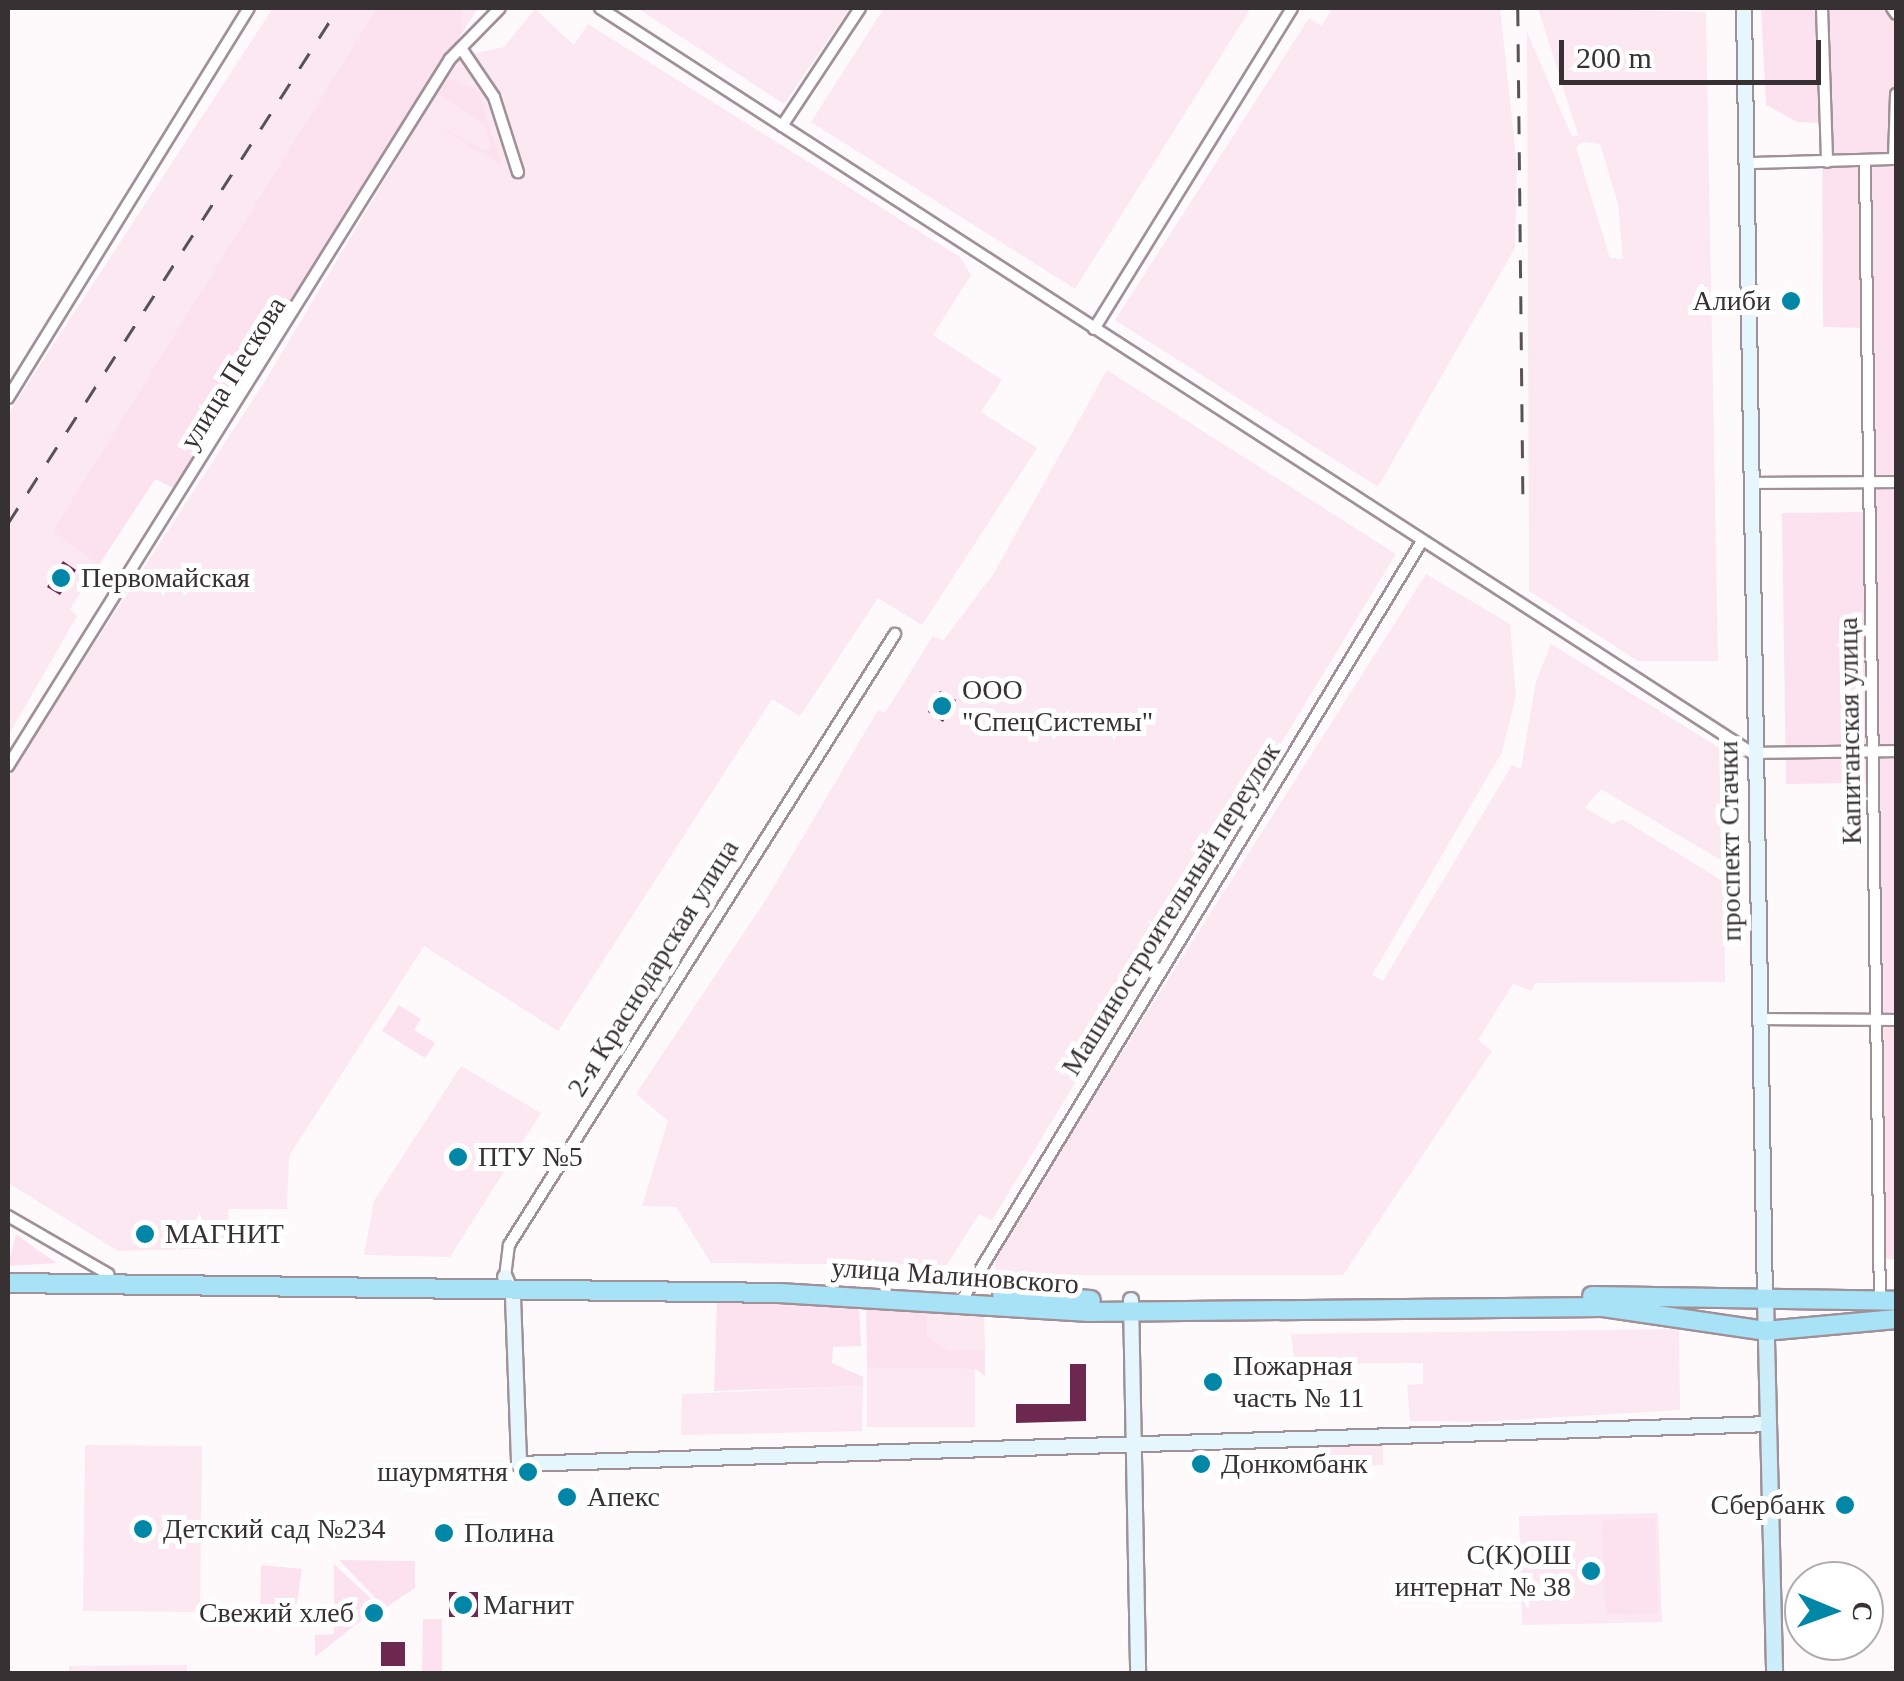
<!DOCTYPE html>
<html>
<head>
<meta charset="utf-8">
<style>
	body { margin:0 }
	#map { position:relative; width:1904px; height:1681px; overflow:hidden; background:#fefafc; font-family:"Times New Roman",serif }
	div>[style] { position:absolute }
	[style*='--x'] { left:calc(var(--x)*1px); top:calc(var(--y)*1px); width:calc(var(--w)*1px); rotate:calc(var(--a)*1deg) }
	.built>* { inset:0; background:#fce8f1 }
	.green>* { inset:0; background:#fce2ee }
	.building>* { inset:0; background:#6c284e }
	.roads { filter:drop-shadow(2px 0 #a09198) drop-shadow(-2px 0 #a09198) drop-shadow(0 2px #a09198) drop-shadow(0 -2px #a09198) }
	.street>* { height:10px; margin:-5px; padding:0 5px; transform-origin:5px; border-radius:5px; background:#fff }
	.secondary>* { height:14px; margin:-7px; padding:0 7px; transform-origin:7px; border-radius:7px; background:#e5f6fd }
	.primary>* { height:15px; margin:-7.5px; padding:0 7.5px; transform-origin:7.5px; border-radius:7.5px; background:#cbeefa }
	.highway>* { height:18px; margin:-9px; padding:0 9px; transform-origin:9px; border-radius:9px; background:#a8e2f7 }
	.rail>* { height:2.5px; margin-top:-1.25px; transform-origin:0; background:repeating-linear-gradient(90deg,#585255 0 18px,transparent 0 36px) }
	.dots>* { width:28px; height:28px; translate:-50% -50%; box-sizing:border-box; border:5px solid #fff; border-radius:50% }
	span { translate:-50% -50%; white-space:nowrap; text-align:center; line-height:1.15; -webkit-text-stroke:10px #fff; paint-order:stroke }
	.poi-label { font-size:28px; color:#373134 }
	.right { translate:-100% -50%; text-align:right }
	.left { translate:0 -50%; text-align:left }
	.street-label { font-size:28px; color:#373134 }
	.frame { position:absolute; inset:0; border:10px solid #373134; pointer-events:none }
	.north { position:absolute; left:1784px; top:1561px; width:100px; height:100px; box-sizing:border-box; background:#fff; border:2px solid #afadae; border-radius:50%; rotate:91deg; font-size:28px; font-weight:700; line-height:40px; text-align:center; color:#373134 }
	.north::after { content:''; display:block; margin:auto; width:35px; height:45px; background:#0087a8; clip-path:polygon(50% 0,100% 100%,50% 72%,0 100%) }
	.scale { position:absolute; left:1559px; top:40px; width:262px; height:45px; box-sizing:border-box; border:5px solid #373134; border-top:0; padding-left:12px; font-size:30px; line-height:35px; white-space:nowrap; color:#373134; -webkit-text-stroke:8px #fff; paint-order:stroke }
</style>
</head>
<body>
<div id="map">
	<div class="built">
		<div style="clip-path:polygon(273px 8px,478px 8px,285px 315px,155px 479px,70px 609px,77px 616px,8px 736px,8px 414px)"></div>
		<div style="clip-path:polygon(637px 8px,850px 8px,784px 104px)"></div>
		<div style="clip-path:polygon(884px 8px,1251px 8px,1075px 289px,811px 122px)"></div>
		<div style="clip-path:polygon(1333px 8px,1500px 8px,1517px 166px,1515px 248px,1378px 487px,1115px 320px,1309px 18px,1321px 26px)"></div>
		<div style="clip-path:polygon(evenodd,1538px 8px,1706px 12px,1718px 661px,1638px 661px,1529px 591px,1527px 32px,1572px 137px,1578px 135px,1538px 8px,1583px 142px,1600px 144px,1618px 204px,1623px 259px,1610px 258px,1576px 147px,1583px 142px)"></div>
		<div style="clip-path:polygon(535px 9px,574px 45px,588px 24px,960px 257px,971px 275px,933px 335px,1002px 380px,981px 412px,1037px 448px,922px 625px,878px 598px,800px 716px,772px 699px,558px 1031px,424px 946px,289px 1156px,287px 1209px,228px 1209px,231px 1248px,118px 1251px,8px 1183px,8px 777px,265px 381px,458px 57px,504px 47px)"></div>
		<div style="clip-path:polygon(1107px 370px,1396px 554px,992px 1220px,979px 1214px,947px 1265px,711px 1263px,676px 1207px,642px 1206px,668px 1121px,636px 1094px,767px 898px,878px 710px,885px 713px,933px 636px,943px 641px,994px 573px)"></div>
		<div style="clip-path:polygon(1426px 574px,1510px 624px,1516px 696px,1502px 752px,1372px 975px,1383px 981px,1512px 765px,1521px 769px,1536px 681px,1551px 644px,1723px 750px,1724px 862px,1601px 789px,1585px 808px,1613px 824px,1622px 819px,1724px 882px,1725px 982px,1535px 983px,1532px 991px,1513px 984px,1478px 1040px,1492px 1051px,1343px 1275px,995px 1275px,995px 1252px)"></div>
		<div style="clip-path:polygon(461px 1066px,541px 1113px,450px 1257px,364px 1255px,374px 1201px)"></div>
		<div style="clip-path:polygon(927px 1308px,984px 1311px,985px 1350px,949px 1350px,927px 1336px)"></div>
		<div style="clip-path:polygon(1679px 1329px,1680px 1410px,1478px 1422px,1410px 1421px,1407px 1385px,1423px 1384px,1423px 1363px,1295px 1364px,1291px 1334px)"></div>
		<div style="clip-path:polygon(867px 1368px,975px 1369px,975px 1427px,867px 1427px)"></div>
		<div style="clip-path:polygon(863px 1386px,862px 1431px,681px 1435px,682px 1394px)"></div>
		<div style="clip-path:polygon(1383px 1440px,1383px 1465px,1323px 1467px,1322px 1441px)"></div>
		<div style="clip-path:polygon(85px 1445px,202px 1446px,200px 1612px,83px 1611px)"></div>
		<div style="clip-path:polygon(1658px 1513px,1662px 1622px,1522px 1625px,1519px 1516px)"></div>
		<div style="clip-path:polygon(187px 1665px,187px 1673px,69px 1673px,69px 1666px)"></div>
	</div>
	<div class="green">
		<div style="clip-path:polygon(377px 8px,462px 8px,462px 32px,177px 490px,155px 479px,99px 565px,53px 531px)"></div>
		<div style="clip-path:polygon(1761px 8px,1896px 8px,1896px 1259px,1873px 1259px,1868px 783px,1786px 784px,1782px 513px,1865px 512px,1863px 328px,1823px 327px,1822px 123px,1797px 122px,1766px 105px)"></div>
		<div style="clip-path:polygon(450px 78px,478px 91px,502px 165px,434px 124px,486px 151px,491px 145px,484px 124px,438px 94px)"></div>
		<div style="clip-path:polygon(399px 1005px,421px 1019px,414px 1030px,435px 1043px,425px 1058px,382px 1031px)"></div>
		<div style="clip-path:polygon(16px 1234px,39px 1251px,57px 1263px,8px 1266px)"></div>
		<div style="clip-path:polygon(717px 1299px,859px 1304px,861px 1346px,833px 1347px,832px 1363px,863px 1377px,863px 1386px,714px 1391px)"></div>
		<div style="clip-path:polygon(866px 1305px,927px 1308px,927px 1336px,949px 1350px,985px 1350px,985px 1376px,975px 1369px,867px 1368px)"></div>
		<div style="clip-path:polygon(1655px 1518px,1658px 1613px,1605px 1614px,1602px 1520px)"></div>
		<div style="clip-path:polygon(339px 1560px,415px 1561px,415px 1588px,385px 1608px)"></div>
		<div style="clip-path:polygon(334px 1564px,379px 1606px,315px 1657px,315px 1635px,334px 1634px)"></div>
		<div style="clip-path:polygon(261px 1565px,302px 1569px,294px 1622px,260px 1621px)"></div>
		<div style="clip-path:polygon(423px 1619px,442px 1619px,442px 1673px,422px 1673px)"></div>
	</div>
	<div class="building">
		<div style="clip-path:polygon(63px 561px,76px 570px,60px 595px,47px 587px)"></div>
		<div style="clip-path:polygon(940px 691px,956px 700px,943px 722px,928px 712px)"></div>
		<div style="clip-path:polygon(1070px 1364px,1086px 1364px,1086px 1421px,1016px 1423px,1016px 1404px,1070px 1404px)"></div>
		<div style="clip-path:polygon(449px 1592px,478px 1592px,478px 1617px,449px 1617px)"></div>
		<div style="clip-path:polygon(381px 1642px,405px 1642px,405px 1666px,381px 1666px)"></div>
	</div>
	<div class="roads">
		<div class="street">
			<div style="--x:600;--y:8;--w:1372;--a:32.89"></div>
			<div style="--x:1752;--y:753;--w:144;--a:-0.8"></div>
			<div style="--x:1822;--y:8;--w:154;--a:88.1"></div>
			<div style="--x:1892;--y:8;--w:7;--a:56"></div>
			<div style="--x:461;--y:48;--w:59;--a:56"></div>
			<div style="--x:494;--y:97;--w:79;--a:72.3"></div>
			<div style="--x:782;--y:126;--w:141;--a:-56.5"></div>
			<div style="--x:1894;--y:159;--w:65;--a:-88.2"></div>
			<div style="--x:1865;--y:162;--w:1139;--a:89.25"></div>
			<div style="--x:1749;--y:163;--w:147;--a:-1.6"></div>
			<div style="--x:1094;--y:329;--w:377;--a:-58.3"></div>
			<div style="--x:8;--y:398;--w:458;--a:-58.3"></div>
			<div style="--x:1751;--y:483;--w:145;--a:-0.4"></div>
			<div style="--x:8;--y:766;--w:834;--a:-57.99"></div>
			<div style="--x:450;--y:59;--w:71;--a:-45.6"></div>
			<div style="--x:1759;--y:1019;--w:137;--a:0.4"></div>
			<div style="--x:8;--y:1216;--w:116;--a:30.1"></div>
			<div style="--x:505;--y:1277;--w:32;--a:-83"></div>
			<div style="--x:509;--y:1245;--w:723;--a:-57.72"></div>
			<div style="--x:962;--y:1300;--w:888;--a:-58.78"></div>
		</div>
		<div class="secondary">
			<div style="--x:1744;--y:8;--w:1291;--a:89.07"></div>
			<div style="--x:505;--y:1277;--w:22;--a:68"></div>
			<div style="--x:513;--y:1297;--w:167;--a:87.9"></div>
			<div style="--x:519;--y:1464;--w:1251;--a:-1.83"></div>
			<div style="--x:1131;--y:1300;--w:374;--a:88.9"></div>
		</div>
		<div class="primary">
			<div style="--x:1765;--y:1299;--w:375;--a:88.6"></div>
		</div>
		<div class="highway">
			<div style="--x:8;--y:1283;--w:771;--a:0.74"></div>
			<div style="--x:779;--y:1293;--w:311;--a:3.5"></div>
			<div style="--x:1089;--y:1312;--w:514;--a:-0.56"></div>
			<div style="--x:1603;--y:1307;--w:164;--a:8.4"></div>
			<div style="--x:1765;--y:1331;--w:132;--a:-5.2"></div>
			<div style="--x:1002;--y:1294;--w:89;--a:3.9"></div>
			<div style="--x:1592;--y:1296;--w:304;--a:0.9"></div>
		</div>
	</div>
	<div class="rail">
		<div style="--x:1518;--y:8;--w:486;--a:89.4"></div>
		<div style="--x:8;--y:523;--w:612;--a:-57.35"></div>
	</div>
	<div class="dots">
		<div style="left:1791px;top:301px;background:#0087a8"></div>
		<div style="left:61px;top:578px;background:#0087a8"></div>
		<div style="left:942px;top:706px;background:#0087a8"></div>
		<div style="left:458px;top:1157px;background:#0087a8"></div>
		<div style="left:145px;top:1234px;background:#0087a8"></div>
		<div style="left:1213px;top:1382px;background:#0087a8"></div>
		<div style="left:1201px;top:1464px;background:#0087a8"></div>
		<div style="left:528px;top:1472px;background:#0087a8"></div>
		<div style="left:567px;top:1497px;background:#0087a8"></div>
		<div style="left:1845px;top:1505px;background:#0087a8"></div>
		<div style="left:143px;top:1529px;background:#0087a8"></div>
		<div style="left:444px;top:1533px;background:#0087a8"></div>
		<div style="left:1591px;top:1571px;background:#0087a8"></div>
		<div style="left:463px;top:1605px;background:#0087a8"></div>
		<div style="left:374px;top:1613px;background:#0087a8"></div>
	</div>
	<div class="poi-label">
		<span class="right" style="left:1771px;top:301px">Алиби</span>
		<span class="left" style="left:81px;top:578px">Первомайская</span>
		<span class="left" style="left:962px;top:706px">ООО<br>"СпецСистемы"</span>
		<span class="left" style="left:478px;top:1157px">ПТУ №5</span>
		<span class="left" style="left:165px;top:1234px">МАГНИТ</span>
		<span class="left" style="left:1233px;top:1382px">Пожарная<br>часть № 11</span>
		<span class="left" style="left:1221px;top:1464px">Донкомбанк</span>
		<span class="right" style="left:508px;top:1472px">шаурмятня</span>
		<span class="left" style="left:587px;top:1497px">Апекс</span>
		<span class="right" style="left:1825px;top:1505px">Сбербанк</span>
		<span class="left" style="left:163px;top:1529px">Детский сад №234</span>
		<span class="left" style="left:464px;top:1533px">Полина</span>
		<span class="right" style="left:1571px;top:1571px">С(К)ОШ<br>интернат № 38</span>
		<span class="left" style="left:483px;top:1605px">Магнит</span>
		<span class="right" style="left:354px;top:1613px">Свежий хлеб</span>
	</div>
	<div class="street-label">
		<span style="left:233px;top:373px;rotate:-58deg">улица Пескова</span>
		<span style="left:1850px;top:731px;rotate:-91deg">Капитанская улица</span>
		<span style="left:1730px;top:841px;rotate:-91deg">проспект Стачки</span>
		<span style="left:1171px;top:909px;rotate:-58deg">Машиностроительный переулок</span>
		<span style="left:653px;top:968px;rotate:-58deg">2-я Краснодарская улица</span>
		<span style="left:955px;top:1276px;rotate:4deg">улица Малиновского</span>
	</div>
	<div class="frame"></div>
	<div class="north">С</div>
	<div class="scale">200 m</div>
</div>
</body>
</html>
